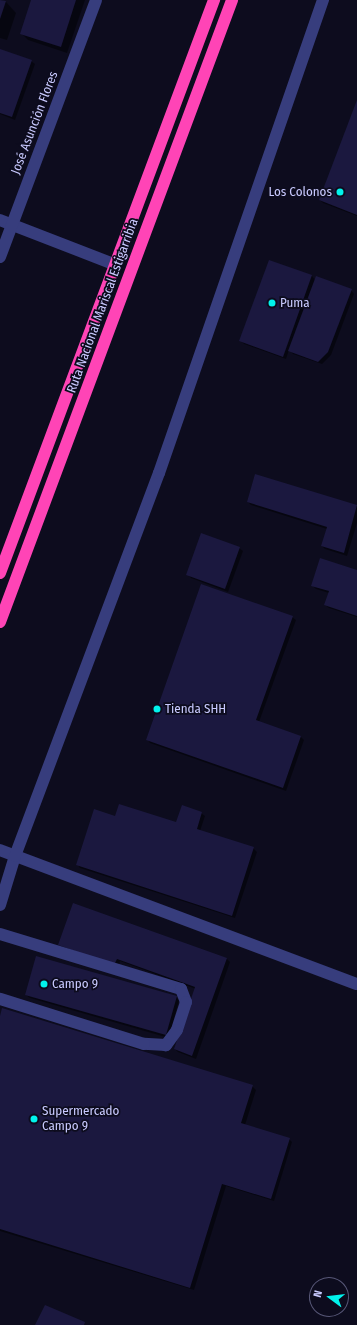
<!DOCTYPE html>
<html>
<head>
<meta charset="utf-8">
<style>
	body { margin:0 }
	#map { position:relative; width:357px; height:1325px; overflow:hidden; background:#0d0c1e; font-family:"Fira Sans Condensed",sans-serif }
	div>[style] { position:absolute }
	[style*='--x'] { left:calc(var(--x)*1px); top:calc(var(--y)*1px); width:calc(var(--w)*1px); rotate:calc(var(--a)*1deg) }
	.shadow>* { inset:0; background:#0007 }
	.building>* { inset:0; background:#1b183f }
	.minor>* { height:12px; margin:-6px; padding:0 6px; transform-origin:6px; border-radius:6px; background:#373d7d }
	.highway>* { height:12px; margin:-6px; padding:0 6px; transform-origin:6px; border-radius:6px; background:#ff44b6 }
	.dots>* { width:11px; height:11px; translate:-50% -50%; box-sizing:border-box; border:2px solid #0d0c1e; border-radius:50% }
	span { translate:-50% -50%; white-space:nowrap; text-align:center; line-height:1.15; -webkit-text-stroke:3.5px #0d0c1e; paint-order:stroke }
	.street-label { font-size:13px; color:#c9caff }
	.poi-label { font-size:13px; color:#c9caff }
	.right { translate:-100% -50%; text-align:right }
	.left { translate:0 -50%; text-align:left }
	.north { position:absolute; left:309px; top:1277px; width:40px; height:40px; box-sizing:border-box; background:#0d0c1e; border:1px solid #585878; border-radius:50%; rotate:285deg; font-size:11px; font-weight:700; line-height:16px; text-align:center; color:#c9caff }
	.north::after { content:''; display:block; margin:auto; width:14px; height:18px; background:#01f3ec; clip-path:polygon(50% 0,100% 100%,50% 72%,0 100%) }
</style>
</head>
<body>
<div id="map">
	<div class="shadow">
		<div style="clip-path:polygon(0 0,6px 2px,16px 13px,7px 40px,0 38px)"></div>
		<div style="clip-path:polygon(32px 0,85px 0,67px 53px,28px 40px,21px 33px)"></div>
		<div style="clip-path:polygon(0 50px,31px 61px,35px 64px,15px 120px,0 114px)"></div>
		<div style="clip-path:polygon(357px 103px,357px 216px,323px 203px,320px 200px)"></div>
		<div style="clip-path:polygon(270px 261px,312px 276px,315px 280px,351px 290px,354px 294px,331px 355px,322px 364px,293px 354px,289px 350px,286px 359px,244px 344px,240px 340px)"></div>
		<div style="clip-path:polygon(256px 475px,357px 506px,357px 523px,347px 556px,325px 549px,322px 546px,327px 529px,251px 505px,248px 502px)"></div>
		<div style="clip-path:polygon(239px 548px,243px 551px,228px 592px,191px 578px,188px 575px)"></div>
		<div style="clip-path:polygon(357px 571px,357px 617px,329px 608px,325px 605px,329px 593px,316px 589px,313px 586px)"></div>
		<div style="clip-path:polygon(292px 617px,296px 620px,259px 722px,301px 737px,304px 740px,286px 791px,150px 743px,147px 739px)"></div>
		<div style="clip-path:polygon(201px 813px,205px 816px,200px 831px,253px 848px,257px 852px,235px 918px,80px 868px,77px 864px,116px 817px,176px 823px)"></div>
		<div style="clip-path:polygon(59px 945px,227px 959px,230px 962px,196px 1059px,178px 1052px,175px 1049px,196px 989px,120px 961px,118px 968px,63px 948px)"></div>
		<div style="clip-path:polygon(26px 995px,176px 997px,179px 1000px,169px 1038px,30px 998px)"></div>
		<div style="clip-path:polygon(0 1020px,252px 1086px,256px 1090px,245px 1125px,289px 1139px,292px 1142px,274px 1201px,226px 1186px,194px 1290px,0 1231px)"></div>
	</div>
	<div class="building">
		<div style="clip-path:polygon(0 0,6px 1px,0 19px)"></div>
		<div style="clip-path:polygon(31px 0,76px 0,61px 47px,20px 34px)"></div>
		<div style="clip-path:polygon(0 49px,32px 60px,12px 117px,0 113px)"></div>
		<div style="clip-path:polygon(357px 100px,357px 215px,319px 200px)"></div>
		<div style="clip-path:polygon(269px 260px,312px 275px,283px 357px,239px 341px)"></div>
		<div style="clip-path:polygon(316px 276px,352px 289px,328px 352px,318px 362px,288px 351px)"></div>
		<div style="clip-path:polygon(255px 474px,357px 505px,344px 553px,321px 546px,327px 527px,247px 502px)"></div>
		<div style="clip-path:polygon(201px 533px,240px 547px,225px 589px,186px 575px)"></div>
		<div style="clip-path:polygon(320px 558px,357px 570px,357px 616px,324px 605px,329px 591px,311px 586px)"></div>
		<div style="clip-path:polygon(201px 584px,293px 616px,256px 720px,301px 736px,283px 788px,146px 740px)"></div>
		<div style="clip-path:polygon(119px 804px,176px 822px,182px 805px,202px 812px,197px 829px,254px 847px,232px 916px,76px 865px,94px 809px,115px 816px)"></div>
		<div style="clip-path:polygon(73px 903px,227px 958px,192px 1056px,174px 1049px,195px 987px,117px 959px,114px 965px,58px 945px)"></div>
		<div style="clip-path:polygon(36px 956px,177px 996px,166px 1035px,25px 995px)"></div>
		<div style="clip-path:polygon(2px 1008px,253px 1085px,241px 1123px,290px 1138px,271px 1199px,222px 1184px,190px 1288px,0 1229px,0 1016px)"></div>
		<div style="clip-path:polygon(45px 1305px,85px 1322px,84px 1325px,35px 1325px)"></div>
	</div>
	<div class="minor">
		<div style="--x:0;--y:220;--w:124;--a:21.2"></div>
		<div style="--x:0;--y:257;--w:274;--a:-69.5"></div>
		<div style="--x:0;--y:850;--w:381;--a:20.6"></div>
		<div style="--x:0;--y:905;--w:51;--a:-73"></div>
		<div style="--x:15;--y:856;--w:409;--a:-69.4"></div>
		<div style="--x:159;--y:473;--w:501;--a:-70.88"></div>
		<div style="--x:0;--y:934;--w:189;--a:16.9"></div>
		<div style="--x:181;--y:989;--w:14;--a:69"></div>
		<div style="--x:186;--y:1002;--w:29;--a:108"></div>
		<div style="--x:177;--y:1030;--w:19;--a:126"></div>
		<div style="--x:166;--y:1045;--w:22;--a:-177"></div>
		<div style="--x:144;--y:1044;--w:151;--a:-162.6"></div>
	</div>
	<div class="highway">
		<div style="--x:0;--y:573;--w:612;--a:-69.52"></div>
		<div style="--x:0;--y:622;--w:664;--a:-69.54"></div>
	</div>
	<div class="dots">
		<div style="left:340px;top:192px;background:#01f3ec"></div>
		<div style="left:272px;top:303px;background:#01f3ec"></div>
		<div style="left:157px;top:709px;background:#01f3ec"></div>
		<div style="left:44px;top:984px;background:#01f3ec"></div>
		<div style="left:34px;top:1119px;background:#01f3ec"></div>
	</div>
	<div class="street-label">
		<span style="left:35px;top:123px;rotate:-69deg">José Asunción Flores</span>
		<span style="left:103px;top:306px;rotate:-70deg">Ruta Nacional Mariscal Estigarribia</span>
	</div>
	<div class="poi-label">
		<span class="right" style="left:332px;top:192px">Los Colonos</span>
		<span class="left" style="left:280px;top:303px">Puma</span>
		<span class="left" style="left:165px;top:709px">Tienda SHH</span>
		<span class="left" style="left:52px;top:984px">Campo 9</span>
		<span class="left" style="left:42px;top:1119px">Supermercado<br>Campo 9</span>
	</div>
	<div class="north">N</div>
</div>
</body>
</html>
